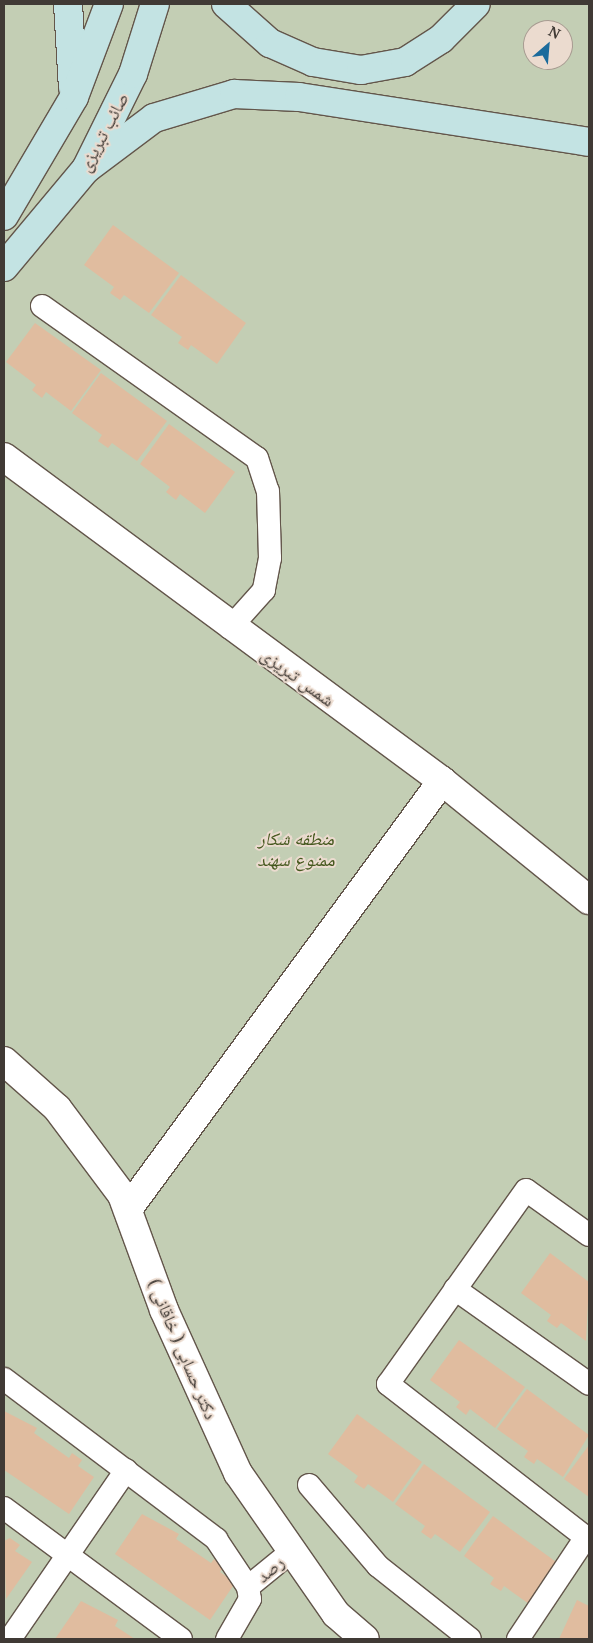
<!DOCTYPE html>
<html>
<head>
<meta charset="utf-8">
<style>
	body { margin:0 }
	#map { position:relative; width:593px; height:1643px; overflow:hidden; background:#ebdbcf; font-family:"Noto Serif","Noto Naskh Arabic",serif }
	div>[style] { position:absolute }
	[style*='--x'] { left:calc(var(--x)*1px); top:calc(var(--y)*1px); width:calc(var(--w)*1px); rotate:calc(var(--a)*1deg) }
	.green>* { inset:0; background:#c3ceb4 }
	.building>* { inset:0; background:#e0bc9f }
	.roads { filter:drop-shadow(1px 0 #63564b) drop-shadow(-1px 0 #63564b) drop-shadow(0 1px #63564b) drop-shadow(0 -1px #63564b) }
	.minor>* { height:22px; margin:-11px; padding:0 11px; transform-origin:11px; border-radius:11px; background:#fff }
	.tertiary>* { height:28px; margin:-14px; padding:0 14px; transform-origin:14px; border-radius:14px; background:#fff }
	.secondary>* { height:28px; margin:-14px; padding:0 14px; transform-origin:14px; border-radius:14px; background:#c3e3e3 }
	span { translate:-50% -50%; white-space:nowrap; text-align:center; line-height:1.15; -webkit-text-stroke:4px #ebdbcf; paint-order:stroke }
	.street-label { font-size:18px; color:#403a35 }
	.park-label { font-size:18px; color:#45581e; font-style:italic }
	.frame { position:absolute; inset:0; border:5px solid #403a35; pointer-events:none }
	.north { position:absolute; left:523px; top:20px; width:50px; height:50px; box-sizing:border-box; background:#ebdbcf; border:1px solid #a79b91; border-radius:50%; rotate:27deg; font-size:14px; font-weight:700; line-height:20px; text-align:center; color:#403a35 }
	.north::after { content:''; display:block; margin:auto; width:18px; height:22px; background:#1b6b9c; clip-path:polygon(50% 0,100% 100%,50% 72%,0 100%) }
</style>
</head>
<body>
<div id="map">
	<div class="green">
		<div style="clip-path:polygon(evenodd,4px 4px,589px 4px,589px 1639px,4px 1639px,4px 4px,533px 30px,563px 30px,563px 60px,533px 60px,533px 30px)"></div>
	</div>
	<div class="building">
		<div style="clip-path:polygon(113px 225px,179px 273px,149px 313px,124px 295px,120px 300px,110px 293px,114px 287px,84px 265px)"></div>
		<div style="clip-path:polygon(181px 275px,246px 323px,217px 364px,191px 345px,188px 350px,178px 343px,182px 337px,151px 315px)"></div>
		<div style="clip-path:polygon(35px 323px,101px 370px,71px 411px,46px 392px,42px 398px,32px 390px,36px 385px,6px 362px)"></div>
		<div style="clip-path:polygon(101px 373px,167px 421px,137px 461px,112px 443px,108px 448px,98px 441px,102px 435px,72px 413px)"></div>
		<div style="clip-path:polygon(169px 424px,235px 472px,205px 513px,180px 494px,176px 500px,166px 492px,170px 487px,140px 464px)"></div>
		<div style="clip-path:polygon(550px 1253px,589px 1282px,586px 1341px,561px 1323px,557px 1328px,547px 1321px,551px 1315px,521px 1293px)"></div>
		<div style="clip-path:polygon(459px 1340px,525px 1387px,495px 1428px,470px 1409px,466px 1415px,456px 1407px,460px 1402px,430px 1380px)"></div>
		<div style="clip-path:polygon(527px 1389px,589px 1435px,563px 1477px,537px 1459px,534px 1464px,524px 1457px,528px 1451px,497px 1429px)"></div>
		<div style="clip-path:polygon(4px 1411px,37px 1428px,34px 1433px,69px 1458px,72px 1453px,82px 1460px,78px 1466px,94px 1477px,69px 1514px,4px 1470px)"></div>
		<div style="clip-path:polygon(357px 1414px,422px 1462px,393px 1502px,368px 1484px,364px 1489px,354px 1482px,358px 1476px,328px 1454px)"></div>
		<div style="clip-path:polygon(589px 1445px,589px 1497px,564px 1479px)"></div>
		<div style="clip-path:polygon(424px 1464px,490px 1512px,460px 1552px,435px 1534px,431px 1539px,421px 1532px,425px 1526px,395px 1504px)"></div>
		<div style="clip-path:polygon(142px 1514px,179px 1534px,176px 1539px,211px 1563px,214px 1559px,224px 1566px,220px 1572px,235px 1583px,210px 1620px,115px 1554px)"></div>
		<div style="clip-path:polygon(493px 1516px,559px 1564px,529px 1604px,504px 1586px,501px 1591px,490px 1584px,494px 1578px,464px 1556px)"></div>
		<div style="clip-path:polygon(10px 1538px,20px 1545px,15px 1551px,32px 1562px,6px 1599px,4px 1541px)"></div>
		<div style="clip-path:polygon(577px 1600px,589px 1606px,589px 1639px,559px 1639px)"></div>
		<div style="clip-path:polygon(81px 1601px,118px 1620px,115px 1626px,135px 1639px,55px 1639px)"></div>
	</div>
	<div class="roads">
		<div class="minor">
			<div style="--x:42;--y:306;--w:263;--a:35.3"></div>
			<div style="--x:257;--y:458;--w:35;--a:72"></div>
			<div style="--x:268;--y:491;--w:67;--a:88.3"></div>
			<div style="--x:270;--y:558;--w:33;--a:101"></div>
			<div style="--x:264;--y:590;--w:51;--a:131.8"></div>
			<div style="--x:589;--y:1235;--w:77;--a:-144.5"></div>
			<div style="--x:526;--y:1190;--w:238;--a:125.4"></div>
			<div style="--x:388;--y:1384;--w:254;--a:37.8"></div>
			<div style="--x:455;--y:1289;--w:164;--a:35.3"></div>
			<div style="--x:4;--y:1379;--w:266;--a:37"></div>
			<div style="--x:216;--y:1539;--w:58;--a:56.3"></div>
			<div style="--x:248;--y:1587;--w:12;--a:81"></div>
			<div style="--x:250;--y:1599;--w:46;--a:119.9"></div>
			<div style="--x:309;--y:1485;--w:106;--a:49.6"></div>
			<div style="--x:378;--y:1566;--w:117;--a:38.4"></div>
			<div style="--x:4;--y:1508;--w:220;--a:36.5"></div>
			<div style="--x:248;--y:1587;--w:57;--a:-39.3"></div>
			<div style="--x:10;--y:1639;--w:205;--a:-55.5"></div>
			<div style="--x:518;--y:1639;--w:123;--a:-56.3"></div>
		</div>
		<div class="tertiary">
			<div style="--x:4;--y:457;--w:545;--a:36.49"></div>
			<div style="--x:442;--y:781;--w:189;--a:39"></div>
			<div style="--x:4;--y:1061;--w:71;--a:41.6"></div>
			<div style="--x:57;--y:1108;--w:109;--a:53.2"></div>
			<div style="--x:122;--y:1195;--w:122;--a:69.9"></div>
			<div style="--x:164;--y:1310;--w:179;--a:65.6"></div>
			<div style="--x:238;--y:1473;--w:172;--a:55.2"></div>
			<div style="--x:336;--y:1614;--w:38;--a:41"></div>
			<div style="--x:128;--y:1209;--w:531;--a:-53.73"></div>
		</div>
		<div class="secondary">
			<div style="--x:68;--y:4;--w:83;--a:86.6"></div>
			<div style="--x:226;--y:4;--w:59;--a:41.6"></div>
			<div style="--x:270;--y:43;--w:47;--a:23.8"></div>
			<div style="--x:313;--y:62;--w:49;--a:9.5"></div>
			<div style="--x:361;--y:70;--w:45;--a:-10.3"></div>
			<div style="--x:405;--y:62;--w:43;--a:-32.6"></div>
			<div style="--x:441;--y:39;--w:49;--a:-45"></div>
			<div style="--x:86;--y:169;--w:85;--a:-36.9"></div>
			<div style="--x:154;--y:118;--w:84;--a:-16.7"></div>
			<div style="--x:234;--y:94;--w:65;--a:2.6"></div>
			<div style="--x:299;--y:97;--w:293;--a:8.8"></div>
			<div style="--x:4;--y:216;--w:138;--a:-59.5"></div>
			<div style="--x:74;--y:97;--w:99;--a:-69.4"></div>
			<div style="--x:4;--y:267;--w:128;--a:-50.1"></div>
			<div style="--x:86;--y:169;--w:106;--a:-63.7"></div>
			<div style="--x:133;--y:74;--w:73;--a:-72.6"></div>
		</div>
	</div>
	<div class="street-label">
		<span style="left:103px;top:132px;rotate:-62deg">صائب تبریزی</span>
		<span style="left:298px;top:677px;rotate:36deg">شمس تبریزی</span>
		<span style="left:183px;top:1349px;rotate:67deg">دکتر حسابی ( خاقانی )</span>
		<span style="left:270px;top:1569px;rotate:-40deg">رصد</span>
	</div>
	<div class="park-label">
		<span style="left:296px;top:849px">منطقه شکار<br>ممنوع سهند</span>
	</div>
	<div class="frame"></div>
	<div class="north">N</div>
</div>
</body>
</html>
